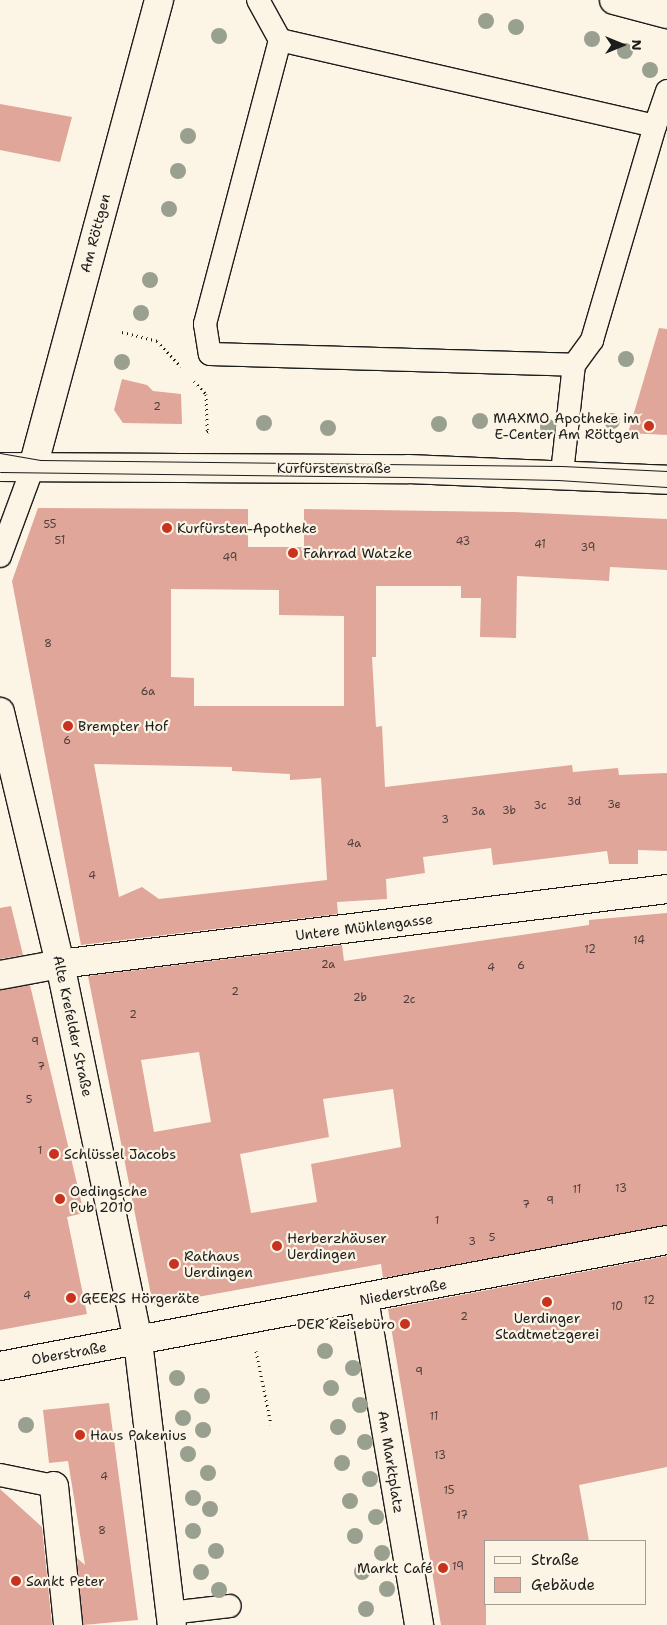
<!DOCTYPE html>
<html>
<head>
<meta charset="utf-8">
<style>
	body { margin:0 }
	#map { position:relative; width:667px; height:1625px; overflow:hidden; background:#fcf5e5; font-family:"Shantell Sans",sans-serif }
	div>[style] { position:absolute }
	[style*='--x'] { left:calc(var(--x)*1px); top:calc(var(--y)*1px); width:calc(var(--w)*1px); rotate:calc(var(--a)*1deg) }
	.building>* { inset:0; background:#dfa699 }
	.path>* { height:3px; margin-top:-1.5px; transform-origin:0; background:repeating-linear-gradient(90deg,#1c1c1c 0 1px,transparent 0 5px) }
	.roads { filter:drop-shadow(1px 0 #1c1c1c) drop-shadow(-1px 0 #1c1c1c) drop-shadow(0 1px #1c1c1c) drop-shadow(0 -1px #1c1c1c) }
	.lane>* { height:22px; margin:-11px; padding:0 11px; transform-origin:11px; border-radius:11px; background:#fcf5e5 }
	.street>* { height:28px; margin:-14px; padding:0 14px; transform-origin:14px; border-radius:14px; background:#fcf5e5 }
	.tram>* { height:1px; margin:-0.5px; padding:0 0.5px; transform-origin:0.5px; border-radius:0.5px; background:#1c1c1c }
	.trees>* { width:16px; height:16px; margin:-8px; border-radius:50%; background:#99a08f }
	.dots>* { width:14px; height:14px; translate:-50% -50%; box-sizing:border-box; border:2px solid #fcf5e5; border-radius:50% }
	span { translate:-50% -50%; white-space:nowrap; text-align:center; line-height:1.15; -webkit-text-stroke:4.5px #fcf5e5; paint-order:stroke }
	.number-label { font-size:11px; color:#4d3e3b }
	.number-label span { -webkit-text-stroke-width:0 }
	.street-label { font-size:14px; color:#1c1c1c }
	.poi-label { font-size:14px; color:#1c1c1c }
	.right { translate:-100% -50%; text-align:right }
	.left { translate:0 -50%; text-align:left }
	.legend { position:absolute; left:484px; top:1540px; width:162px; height:65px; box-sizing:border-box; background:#fcf5e5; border:1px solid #a29e95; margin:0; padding:6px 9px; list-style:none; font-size:15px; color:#1c1c1c }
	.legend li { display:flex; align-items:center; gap:10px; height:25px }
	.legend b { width:25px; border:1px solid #a29e95 }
	.north { position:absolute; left:597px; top:20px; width:50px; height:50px; -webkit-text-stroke:4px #fcf5e5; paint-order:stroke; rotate:90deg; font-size:14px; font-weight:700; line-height:20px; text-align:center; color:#1c1c1c }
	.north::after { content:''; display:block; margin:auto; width:18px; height:22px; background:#1c1c1c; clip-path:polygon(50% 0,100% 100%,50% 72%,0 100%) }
</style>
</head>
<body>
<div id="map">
	<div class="building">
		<div style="clip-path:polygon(0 104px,72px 117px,60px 162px,0 150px)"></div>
		<div style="clip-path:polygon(659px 328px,667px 329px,667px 435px,628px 433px)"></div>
		<div style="clip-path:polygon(122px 379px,147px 385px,153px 391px,181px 394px,182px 424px,123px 423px,114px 410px)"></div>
		<div style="clip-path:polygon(evenodd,38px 508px,248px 509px,248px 547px,304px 547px,304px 509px,514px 512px,667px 519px,667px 570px,610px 567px,609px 581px,517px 576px,516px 638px,480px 637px,481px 598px,461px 598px,461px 586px,376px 586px,376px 657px,372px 657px,376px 727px,382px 726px,385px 787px,572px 765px,573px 772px,618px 768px,619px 775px,667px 773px,667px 851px,638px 850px,638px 864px,609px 864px,607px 851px,493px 865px,491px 848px,423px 857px,425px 873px,386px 879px,387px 899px,337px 902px,338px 914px,81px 945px,12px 581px,38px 508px,171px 589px,279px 590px,279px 615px,344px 616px,344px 706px,194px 706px,194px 678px,171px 677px,171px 589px,38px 508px,94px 764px,232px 767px,232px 771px,290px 774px,290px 780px,321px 778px,327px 880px,159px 899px,142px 887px,119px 897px,94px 764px)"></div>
		<div style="clip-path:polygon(11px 906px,23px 955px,0 959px,0 908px)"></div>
		<div style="clip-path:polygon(evenodd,667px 913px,667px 1225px,383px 1278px,381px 1264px,153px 1305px,88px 976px,342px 945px,344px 961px,589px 925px,589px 920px,667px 913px,199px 1052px,211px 1122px,154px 1132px,141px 1060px,199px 1052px,667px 913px,393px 1089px,401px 1147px,311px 1164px,317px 1202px,251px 1213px,240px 1154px,329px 1137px,323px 1099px,393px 1089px)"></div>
		<div style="clip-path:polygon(30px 985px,84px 1213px,67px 1217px,87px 1314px,0 1330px,0 990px)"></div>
		<div style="clip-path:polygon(667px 1256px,667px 1467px,579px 1485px,589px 1541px,486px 1541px,486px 1625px,441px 1625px,388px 1309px)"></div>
		<div style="clip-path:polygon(109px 1403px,138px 1620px,83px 1625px,77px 1558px,85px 1565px,68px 1461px,49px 1463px,43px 1410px)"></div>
		<div style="clip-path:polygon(0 1489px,42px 1527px,52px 1625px,0 1625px)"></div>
	</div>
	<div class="path">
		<div style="--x:122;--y:332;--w:36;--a:14"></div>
		<div style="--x:157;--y:341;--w:35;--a:47"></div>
		<div style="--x:194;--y:381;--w:18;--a:47"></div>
		<div style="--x:206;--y:394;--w:38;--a:88"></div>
		<div style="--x:207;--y:432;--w:2;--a:-27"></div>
		<div style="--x:256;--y:1351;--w:75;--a:78.4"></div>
	</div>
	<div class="roads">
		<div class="lane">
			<div style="--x:258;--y:0;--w:46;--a:61.2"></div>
			<div style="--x:280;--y:40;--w:294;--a:104.8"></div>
			<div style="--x:205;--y:324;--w:30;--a:81"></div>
			<div style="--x:210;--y:354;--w:364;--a:1.7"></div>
			<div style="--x:574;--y:365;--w:31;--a:-54"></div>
			<div style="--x:592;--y:340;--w:223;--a:-73.6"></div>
			<div style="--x:655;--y:126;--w:385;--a:-167.1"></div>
			<div style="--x:655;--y:126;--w:37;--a:-71"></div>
			<div style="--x:562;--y:473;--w:109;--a:-83.7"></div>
			<div style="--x:0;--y:556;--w:95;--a:-69.7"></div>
			<div style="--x:0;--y:1475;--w:55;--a:11.5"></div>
			<div style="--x:170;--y:1613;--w:60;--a:-6.7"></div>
		</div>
		<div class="street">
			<div style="--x:614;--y:0;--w:55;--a:14.8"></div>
			<div style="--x:0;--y:467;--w:408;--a:0.3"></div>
			<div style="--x:408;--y:469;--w:259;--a:2.4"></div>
			<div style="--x:33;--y:467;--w:484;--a:-74.9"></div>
			<div style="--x:0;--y:712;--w:259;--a:76.6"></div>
			<div style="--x:60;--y:964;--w:385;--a:78.3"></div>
			<div style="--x:138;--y:1341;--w:286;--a:83.2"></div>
			<div style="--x:0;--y:975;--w:61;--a:-10.4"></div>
			<div style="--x:60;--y:964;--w:612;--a:-7.04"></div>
			<div style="--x:364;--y:1299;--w:331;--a:80.4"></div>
			<div style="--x:0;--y:1366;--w:679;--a:-10.7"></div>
			<div style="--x:54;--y:1486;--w:140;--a:84.2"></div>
		</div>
	</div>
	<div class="tram">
		<div style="--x:0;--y:453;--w:41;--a:9.9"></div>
		<div style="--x:40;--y:460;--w:522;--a:0.66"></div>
		<div style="--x:562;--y:466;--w:105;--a:2.7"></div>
		<div style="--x:0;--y:472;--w:407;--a:0.7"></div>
		<div style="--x:407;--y:477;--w:151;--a:1.1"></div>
		<div style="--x:558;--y:480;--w:109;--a:3.7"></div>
	</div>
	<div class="trees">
		<div style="left:486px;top:21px"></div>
		<div style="left:516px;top:27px"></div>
		<div style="left:219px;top:36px"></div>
		<div style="left:592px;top:39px"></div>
		<div style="left:625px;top:51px"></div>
		<div style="left:650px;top:70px"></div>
		<div style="left:188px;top:136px"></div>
		<div style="left:178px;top:171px"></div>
		<div style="left:169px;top:209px"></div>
		<div style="left:150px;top:280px"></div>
		<div style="left:141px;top:313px"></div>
		<div style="left:626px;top:359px"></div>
		<div style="left:122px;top:362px"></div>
		<div style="left:480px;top:421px"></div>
		<div style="left:612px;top:421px"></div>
		<div style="left:264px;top:423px"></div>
		<div style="left:439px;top:424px"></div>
		<div style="left:548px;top:427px"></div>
		<div style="left:328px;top:428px"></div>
		<div style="left:325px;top:1351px"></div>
		<div style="left:353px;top:1368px"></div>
		<div style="left:177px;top:1378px"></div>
		<div style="left:331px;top:1388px"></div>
		<div style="left:202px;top:1396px"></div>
		<div style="left:360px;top:1405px"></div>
		<div style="left:183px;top:1418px"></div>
		<div style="left:26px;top:1425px"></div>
		<div style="left:338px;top:1427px"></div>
		<div style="left:203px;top:1430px"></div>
		<div style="left:365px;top:1442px"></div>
		<div style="left:188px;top:1454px"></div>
		<div style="left:342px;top:1463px"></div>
		<div style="left:208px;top:1473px"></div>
		<div style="left:370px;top:1479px"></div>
		<div style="left:193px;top:1498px"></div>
		<div style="left:350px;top:1501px"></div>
		<div style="left:210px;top:1509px"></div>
		<div style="left:376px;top:1517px"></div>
		<div style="left:193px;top:1531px"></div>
		<div style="left:355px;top:1536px"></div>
		<div style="left:216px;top:1551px"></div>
		<div style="left:382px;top:1553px"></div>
		<div style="left:201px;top:1572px"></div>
		<div style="left:362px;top:1572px"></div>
		<div style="left:387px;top:1589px"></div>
		<div style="left:219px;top:1590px"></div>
		<div style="left:366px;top:1609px"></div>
	</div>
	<div class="dots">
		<div style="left:649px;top:426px;background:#c8321e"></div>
		<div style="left:167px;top:528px;background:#c8321e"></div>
		<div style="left:293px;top:553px;background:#c8321e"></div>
		<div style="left:68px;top:726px;background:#c8321e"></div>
		<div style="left:54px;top:1154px;background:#c8321e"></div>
		<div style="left:60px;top:1199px;background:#c8321e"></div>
		<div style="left:277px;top:1246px;background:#c8321e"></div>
		<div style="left:174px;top:1264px;background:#c8321e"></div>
		<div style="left:71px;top:1298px;background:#c8321e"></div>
		<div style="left:547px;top:1302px;background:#c8321e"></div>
		<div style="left:405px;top:1324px;background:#c8321e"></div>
		<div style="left:80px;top:1435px;background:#c8321e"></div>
		<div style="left:443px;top:1568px;background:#c8321e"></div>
		<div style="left:16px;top:1581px;background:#c8321e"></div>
	</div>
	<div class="number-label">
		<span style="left:157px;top:407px">2</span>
		<span style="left:50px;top:525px">55</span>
		<span style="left:60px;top:541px">51</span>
		<span style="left:463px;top:542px">43</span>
		<span style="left:540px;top:545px">41</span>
		<span style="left:588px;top:548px">39</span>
		<span style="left:230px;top:558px">49</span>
		<span style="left:48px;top:644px">8</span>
		<span style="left:148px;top:692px">6a</span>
		<span style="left:67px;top:741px">6</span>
		<span style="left:574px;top:802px">3d</span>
		<span style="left:614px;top:805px">3e</span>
		<span style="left:540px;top:806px">3c</span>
		<span style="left:509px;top:811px">3b</span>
		<span style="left:478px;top:812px">3a</span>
		<span style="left:445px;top:820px">3</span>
		<span style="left:354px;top:844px">4a</span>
		<span style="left:92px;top:876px">4</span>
		<span style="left:639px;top:941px">14</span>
		<span style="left:590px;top:950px">12</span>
		<span style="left:328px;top:965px">2a</span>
		<span style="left:521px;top:966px">6</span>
		<span style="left:491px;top:968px">4</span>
		<span style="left:235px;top:992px">2</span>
		<span style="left:360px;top:998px">2b</span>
		<span style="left:409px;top:1000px">2c</span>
		<span style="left:133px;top:1015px">2</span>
		<span style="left:35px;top:1042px">9</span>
		<span style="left:41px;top:1067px">7</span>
		<span style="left:29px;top:1100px">5</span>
		<span style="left:40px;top:1151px">1</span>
		<span style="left:621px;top:1189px">13</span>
		<span style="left:577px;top:1190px">11</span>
		<span style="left:550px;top:1201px">9</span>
		<span style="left:526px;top:1205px">7</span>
		<span style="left:437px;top:1221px">1</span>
		<span style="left:492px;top:1238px">5</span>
		<span style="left:472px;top:1242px">3</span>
		<span style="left:27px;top:1296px">4</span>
		<span style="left:649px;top:1301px">12</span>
		<span style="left:617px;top:1307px">10</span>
		<span style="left:464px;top:1317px">2</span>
		<span style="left:419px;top:1372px">9</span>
		<span style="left:434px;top:1417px">11</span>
		<span style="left:440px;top:1456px">13</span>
		<span style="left:104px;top:1477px">4</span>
		<span style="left:449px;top:1491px">15</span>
		<span style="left:462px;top:1516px">17</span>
		<span style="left:102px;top:1531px">8</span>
		<span style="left:458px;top:1567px">19</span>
	</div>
	<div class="street-label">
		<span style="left:95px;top:233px;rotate:-75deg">Am Röttgen</span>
		<span style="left:334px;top:468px">Kurfürstenstraße</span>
		<span style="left:364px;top:927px;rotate:-7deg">Untere Mühlengasse</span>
		<span style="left:73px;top:1026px;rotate:78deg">Alte Krefelder Straße</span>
		<span style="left:403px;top:1292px;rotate:-11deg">Niederstraße</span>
		<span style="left:69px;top:1353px;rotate:-10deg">Oberstraße</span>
		<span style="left:391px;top:1462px;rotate:81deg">Am Marktplatz</span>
	</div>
	<div class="poi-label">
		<span class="right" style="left:639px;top:426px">MAXMO Apotheke im<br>E-Center Am Röttgen</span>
		<span class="left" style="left:177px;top:528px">Kurfürsten-Apotheke</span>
		<span class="left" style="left:303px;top:553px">Fahrrad Watzke</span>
		<span class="left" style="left:78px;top:726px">Brempter Hof</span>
		<span class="left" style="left:64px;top:1154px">Schlüssel Jacobs</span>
		<span class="left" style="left:70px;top:1199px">Oedingsche<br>Pub 2010</span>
		<span class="left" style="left:287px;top:1246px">Herberzhäuser<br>Uerdingen</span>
		<span class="left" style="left:184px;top:1264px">Rathaus<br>Uerdingen</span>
		<span class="left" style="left:81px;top:1298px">GEERS Hörgeräte</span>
		<span style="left:547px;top:1326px">Uerdinger<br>Stadtmetzgerei</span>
		<span class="right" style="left:395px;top:1324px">DER Reisebüro</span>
		<span class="left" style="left:90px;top:1435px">Haus Pakenius</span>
		<span class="right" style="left:433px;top:1568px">Markt Café</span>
		<span class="left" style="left:26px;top:1581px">Sankt Peter</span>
	</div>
	<ul class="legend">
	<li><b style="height:6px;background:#fcf5e5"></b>Straße</li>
	<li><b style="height:14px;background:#dfa699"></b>Gebäude</li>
	</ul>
	<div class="north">N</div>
</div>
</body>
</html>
